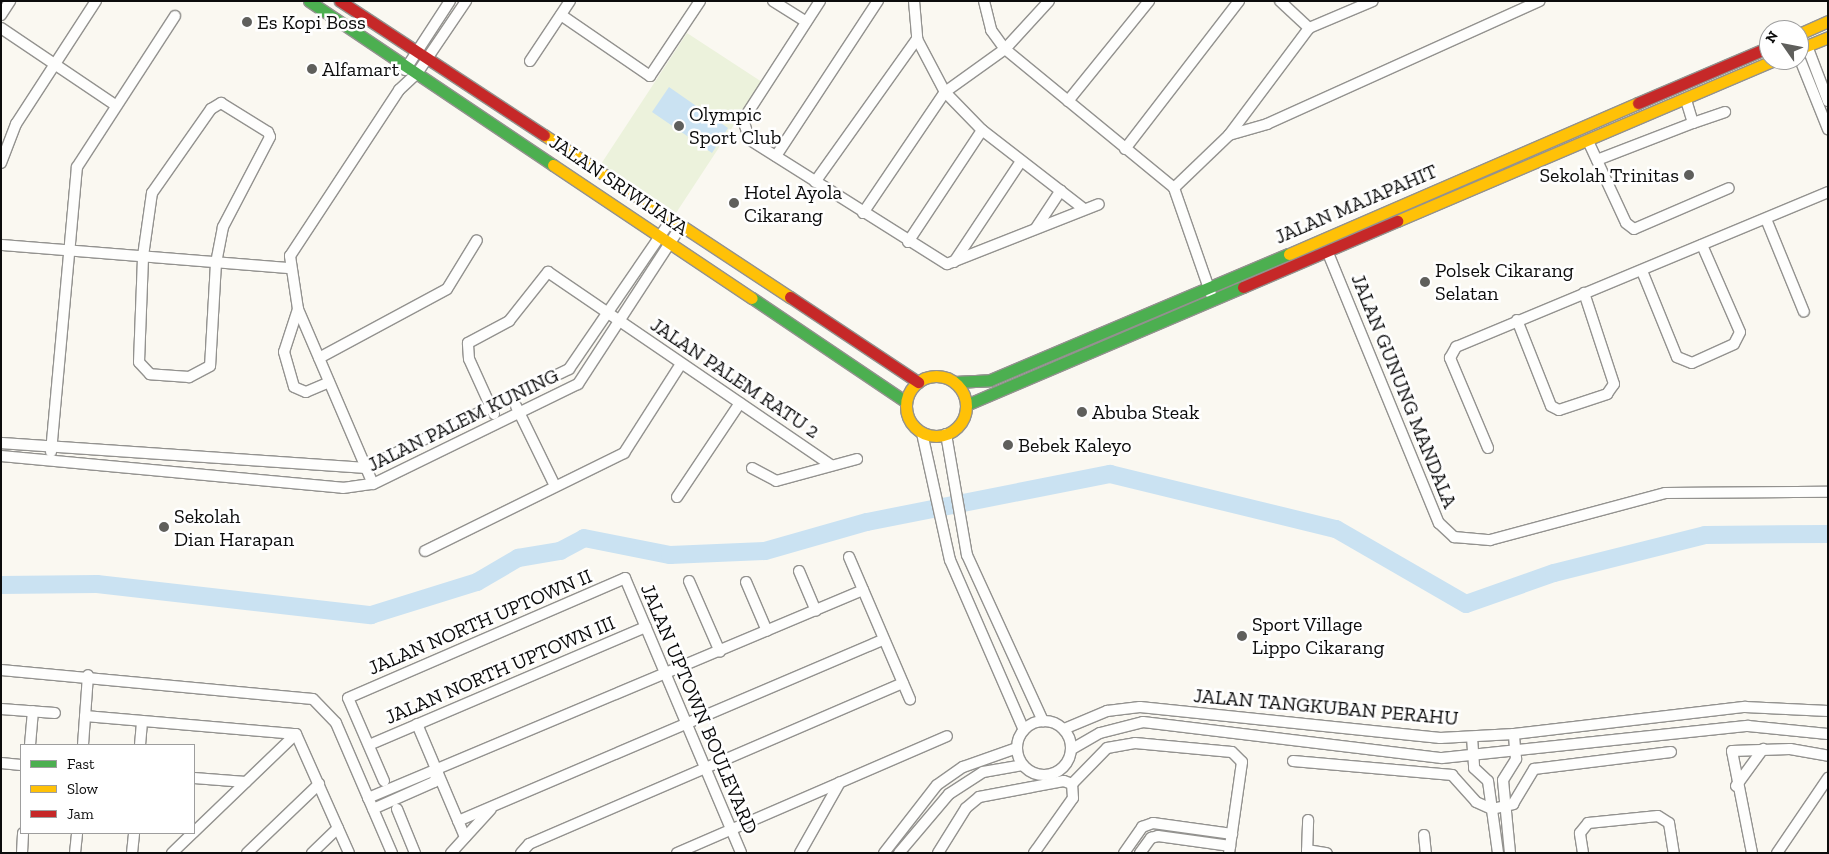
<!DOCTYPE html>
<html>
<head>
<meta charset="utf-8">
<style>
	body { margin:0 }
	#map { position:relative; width:1829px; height:854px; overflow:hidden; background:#faf8f1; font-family:"Zilla Slab",serif }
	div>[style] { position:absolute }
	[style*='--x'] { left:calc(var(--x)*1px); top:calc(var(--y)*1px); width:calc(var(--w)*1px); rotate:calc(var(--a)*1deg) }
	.pitch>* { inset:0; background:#ecf2dc }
	.water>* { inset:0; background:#cae2f2 }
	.river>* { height:18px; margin:-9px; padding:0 9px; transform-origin:9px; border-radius:9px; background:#cae2f2 }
	.roads { filter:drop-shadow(1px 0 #93928f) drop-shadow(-1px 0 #93928f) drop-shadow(0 1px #93928f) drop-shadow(0 -1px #93928f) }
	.street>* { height:10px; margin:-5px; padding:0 5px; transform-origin:5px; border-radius:5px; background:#fefefd }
	.street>.ring { margin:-5px; padding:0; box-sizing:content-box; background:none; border:10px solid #fefefd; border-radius:50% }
	.fast>* { height:11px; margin:-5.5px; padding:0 5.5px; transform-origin:5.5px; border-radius:5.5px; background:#4caf50 }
	.slow>* { height:11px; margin:-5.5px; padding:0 5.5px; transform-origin:5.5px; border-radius:5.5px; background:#ffc107 }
	.slow>.ring { margin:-5.5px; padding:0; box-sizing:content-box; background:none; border:11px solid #ffc107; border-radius:50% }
	.jam>* { height:11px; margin:-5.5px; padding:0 5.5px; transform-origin:5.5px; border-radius:5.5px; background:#c62828 }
	.dots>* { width:14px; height:14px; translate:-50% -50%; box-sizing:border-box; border:2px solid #fff; border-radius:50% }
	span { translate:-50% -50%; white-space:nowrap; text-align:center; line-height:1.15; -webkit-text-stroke:5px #fff; paint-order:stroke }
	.poi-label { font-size:20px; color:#0c0c0c }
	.left { translate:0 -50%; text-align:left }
	.right { translate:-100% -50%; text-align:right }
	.street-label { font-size:20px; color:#0c0c0c }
	.frame { position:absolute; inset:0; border:2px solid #0c0c0c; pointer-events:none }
	.legend { position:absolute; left:20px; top:744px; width:175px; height:90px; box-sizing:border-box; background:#fff; border:1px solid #9e9e9e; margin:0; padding:6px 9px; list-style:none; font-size:15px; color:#0c0c0c }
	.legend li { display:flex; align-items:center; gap:10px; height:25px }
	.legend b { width:25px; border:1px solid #9e9e9e }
	.north { position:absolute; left:1759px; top:20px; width:50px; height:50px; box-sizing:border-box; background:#fff; border:1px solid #9e9e9e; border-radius:50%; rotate:303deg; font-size:14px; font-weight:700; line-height:20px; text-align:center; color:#0c0c0c }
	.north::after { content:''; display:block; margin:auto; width:18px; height:22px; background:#5f5f5c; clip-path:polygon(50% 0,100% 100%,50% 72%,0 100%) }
</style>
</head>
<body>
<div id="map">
	<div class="pitch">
		<div style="clip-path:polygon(687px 33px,762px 82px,676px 213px,601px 164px)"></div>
	</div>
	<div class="water">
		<div style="clip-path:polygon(669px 87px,728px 128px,712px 153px,652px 112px)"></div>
	</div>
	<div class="river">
		<div style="--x:1;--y:585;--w:96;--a:-0.6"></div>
		<div style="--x:97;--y:584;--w:276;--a:6.5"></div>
		<div style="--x:371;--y:615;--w:111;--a:-17.3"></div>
		<div style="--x:477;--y:582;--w:48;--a:-30.3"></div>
		<div style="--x:518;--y:558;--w:43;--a:-9.5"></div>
		<div style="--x:560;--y:551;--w:27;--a:-28"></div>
		<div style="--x:584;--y:538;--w:88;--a:11.2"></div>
		<div style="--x:670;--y:555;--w:95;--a:-2.4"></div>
		<div style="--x:765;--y:551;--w:106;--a:-15.9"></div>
		<div style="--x:867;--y:522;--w:248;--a:-11.2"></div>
		<div style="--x:1110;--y:474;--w:233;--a:13.7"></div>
		<div style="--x:1336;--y:529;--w:150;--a:30"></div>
		<div style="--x:1466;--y:604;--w:93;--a:-19.4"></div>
		<div style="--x:1554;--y:573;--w:156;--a:-14.1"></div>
		<div style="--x:1705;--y:535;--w:123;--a:-0.5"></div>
	</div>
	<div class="roads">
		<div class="street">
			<div style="--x:773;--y:1;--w:39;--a:32"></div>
			<div style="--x:820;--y:1;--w:142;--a:122.9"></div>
			<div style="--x:743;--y:120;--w:21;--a:71"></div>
			<div style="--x:750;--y:140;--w:233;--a:32.2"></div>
			<div style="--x:947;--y:264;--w:163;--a:-21.5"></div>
			<div style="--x:914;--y:1;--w:38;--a:85"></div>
			<div style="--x:917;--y:39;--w:60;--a:62.2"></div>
			<div style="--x:945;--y:92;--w:53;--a:45.8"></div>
			<div style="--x:982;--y:130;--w:129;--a:37.8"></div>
			<div style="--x:984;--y:1;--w:30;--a:76"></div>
			<div style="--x:991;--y:30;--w:24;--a:54"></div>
			<div style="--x:1005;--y:49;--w:219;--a:39.4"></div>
			<div style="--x:1174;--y:188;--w:112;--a:70.8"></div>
			<div style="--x:1280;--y:1;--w:40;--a:43"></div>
			<div style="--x:1;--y:15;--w:17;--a:-57"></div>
			<div style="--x:561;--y:15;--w:108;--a:34.4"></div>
			<div style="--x:650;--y:76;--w:90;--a:-56.3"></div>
			<div style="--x:1;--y:28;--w:138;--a:34"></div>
			<div style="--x:1807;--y:46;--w:59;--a:69.1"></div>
			<div style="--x:1799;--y:57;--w:78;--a:68.1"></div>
			<div style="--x:530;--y:61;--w:72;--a:-56.3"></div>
			<div style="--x:405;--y:70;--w:82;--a:-56.9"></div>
			<div style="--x:1686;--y:100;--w:24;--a:73"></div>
			<div style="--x:1693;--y:123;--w:34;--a:-19"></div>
			<div style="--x:1068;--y:101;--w:129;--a:-51"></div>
			<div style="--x:221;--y:103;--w:55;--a:31.7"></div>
			<div style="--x:268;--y:132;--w:5;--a:68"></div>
			<div style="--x:270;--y:137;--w:102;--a:117.6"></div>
			<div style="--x:223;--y:227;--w:37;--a:101"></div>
			<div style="--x:216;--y:263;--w:103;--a:93.3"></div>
			<div style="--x:210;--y:366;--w:24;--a:152"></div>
			<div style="--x:189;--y:377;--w:39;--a:-176"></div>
			<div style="--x:150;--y:374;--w:16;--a:-133"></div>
			<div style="--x:139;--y:362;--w:106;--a:-87.8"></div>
			<div style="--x:143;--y:256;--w:64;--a:-81.9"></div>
			<div style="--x:152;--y:193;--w:103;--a:-54.9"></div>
			<div style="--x:211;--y:109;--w:12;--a:-31"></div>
			<div style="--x:1229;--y:135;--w:40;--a:-16"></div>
			<div style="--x:1267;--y:124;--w:299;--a:-24.3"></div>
			<div style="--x:1588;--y:141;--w:90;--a:65.1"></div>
			<div style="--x:1626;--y:223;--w:10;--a:37"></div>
			<div style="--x:1634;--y:229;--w:103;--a:-23.3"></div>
			<div style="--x:1125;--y:149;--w:187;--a:-52.4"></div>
			<div style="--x:776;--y:156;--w:186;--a:-56.7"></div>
			<div style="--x:1597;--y:160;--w:103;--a:-21.1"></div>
			<div style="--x:1;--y:163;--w:42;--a:-69"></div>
			<div style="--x:16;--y:124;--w:147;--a:-57"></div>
			<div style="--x:815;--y:182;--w:176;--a:-54.5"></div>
			<div style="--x:1174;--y:188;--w:76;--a:-43.9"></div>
			<div style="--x:1229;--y:135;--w:134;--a:-53.2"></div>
			<div style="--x:1309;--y:28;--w:69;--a:-22.9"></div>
			<div style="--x:863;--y:213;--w:146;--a:-55.9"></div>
			<div style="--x:945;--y:92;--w:74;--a:-35.6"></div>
			<div style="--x:1005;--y:49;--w:65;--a:-47.5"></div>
			<div style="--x:1766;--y:219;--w:100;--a:67.8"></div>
			<div style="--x:1036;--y:228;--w:45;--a:-56.7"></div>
			<div style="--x:908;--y:242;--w:134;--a:-56.5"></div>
			<div style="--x:1;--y:245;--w:289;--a:4.6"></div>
			<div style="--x:1328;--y:253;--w:292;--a:67.7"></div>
			<div style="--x:1439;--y:523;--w:21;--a:43"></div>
			<div style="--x:1454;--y:537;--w:36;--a:5"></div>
			<div style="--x:1490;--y:540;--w:181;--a:-15"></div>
			<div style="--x:1665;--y:493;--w:163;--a:-0.4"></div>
			<div style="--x:954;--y:262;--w:121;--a:-56.4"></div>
			<div style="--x:1642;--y:271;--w:93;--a:67.9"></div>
			<div style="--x:1677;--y:357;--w:16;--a:22"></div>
			<div style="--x:1692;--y:363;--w:46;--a:-24.3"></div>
			<div style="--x:1734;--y:344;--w:13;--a:-63"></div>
			<div style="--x:1740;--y:332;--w:95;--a:-113.6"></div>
			<div style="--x:298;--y:309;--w:45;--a:108"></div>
			<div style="--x:284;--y:352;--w:36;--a:74"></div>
			<div style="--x:294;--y:387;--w:13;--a:23"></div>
			<div style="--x:306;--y:392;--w:25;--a:-23"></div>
			<div style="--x:1517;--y:320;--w:92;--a:68.4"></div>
			<div style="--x:1551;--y:406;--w:9;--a:27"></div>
			<div style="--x:1559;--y:410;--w:51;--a:-18.4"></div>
			<div style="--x:1607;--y:394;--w:12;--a:-55"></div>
			<div style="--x:1614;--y:384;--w:96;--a:-108.2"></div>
			<div style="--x:319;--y:358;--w:145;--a:-28.3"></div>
			<div style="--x:447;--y:289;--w:57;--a:-58.5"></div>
			<div style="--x:516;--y:406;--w:89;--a:64"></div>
			<div style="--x:494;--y:414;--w:60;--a:-114.4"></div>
			<div style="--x:469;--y:359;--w:16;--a:-94"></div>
			<div style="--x:468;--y:343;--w:47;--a:-28.2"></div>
			<div style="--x:509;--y:321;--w:63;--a:-51.5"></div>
			<div style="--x:548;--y:272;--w:343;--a:34.3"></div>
			<div style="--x:922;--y:433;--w:130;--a:77.6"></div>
			<div style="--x:950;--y:560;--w:185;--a:66.5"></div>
			<div style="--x:946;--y:434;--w:123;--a:80.2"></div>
			<div style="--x:967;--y:555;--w:183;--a:65.4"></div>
			<div style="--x:1;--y:443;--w:365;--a:3.9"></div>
			<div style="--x:365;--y:468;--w:227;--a:-25.9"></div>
			<div style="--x:569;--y:369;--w:181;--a:-55.6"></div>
			<div style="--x:1488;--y:448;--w:98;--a:-112.9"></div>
			<div style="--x:1450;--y:358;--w:13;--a:-61"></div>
			<div style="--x:1456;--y:347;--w:403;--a:-22.6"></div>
			<div style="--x:51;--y:452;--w:286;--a:-84.8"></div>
			<div style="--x:77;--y:167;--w:180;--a:-57"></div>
			<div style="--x:1;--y:456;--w:343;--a:5.3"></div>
			<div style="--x:343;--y:488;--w:30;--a:-8"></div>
			<div style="--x:373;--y:484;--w:228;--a:-26"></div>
			<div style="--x:578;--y:384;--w:189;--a:-56.9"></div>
			<div style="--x:752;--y:468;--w:27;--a:28"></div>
			<div style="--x:776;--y:481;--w:84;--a:-15.2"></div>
			<div style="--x:373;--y:484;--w:190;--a:-113.2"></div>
			<div style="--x:298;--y:309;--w:54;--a:-98.6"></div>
			<div style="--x:290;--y:256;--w:199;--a:-56.7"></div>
			<div style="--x:399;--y:90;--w:26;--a:-43"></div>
			<div style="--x:418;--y:72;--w:86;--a:-55.9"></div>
			<div style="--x:677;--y:497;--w:113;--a:-56.2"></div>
			<div style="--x:425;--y:551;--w:222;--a:-26.2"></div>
			<div style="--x:624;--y:453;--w:106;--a:-57.4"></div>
			<div style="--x:849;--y:557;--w:155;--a:66.8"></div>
			<div style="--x:799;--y:571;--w:43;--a:67"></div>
			<div style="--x:689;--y:581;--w:77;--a:66.4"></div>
			<div style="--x:746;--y:582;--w:53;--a:66.8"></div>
			<div style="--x:1;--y:670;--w:313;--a:5.3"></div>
			<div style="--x:313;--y:699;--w:33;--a:46"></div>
			<div style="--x:336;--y:723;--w:142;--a:66.7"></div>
			<div style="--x:1;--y:709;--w:54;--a:4.2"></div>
			<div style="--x:85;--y:716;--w:212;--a:4.9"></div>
			<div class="ring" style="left:1017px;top:721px;width:44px;height:44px"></div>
			<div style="--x:417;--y:724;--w:123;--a:67"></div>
			<div style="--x:1064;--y:729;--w:47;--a:-22.7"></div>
			<div style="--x:1107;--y:711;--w:33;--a:-7"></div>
			<div style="--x:1140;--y:707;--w:302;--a:5.9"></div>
			<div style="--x:1440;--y:738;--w:74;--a:-3.1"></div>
			<div style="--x:1514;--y:734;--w:233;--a:-6.7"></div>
			<div style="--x:1745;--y:707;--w:83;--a:2.8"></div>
			<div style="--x:296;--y:734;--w:130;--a:66"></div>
			<div style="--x:1472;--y:737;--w:31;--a:86"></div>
			<div style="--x:1474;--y:768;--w:19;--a:43"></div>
			<div style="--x:1488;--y:781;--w:73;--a:82.1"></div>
			<div style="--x:30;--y:745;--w:34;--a:-85"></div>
			<div style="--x:83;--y:745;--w:70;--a:-85.9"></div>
			<div style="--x:140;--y:745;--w:24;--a:-85"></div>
			<div style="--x:369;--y:745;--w:301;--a:-23.1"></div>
			<div style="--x:1072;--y:749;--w:32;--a:-30"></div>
			<div style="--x:1100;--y:733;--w:44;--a:-14.3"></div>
			<div style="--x:1143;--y:722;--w:301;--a:6.9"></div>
			<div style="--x:1442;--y:758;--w:308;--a:-6"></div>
			<div style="--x:1748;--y:726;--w:80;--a:5.7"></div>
			<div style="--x:1293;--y:761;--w:160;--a:5"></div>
			<div style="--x:1452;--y:775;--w:36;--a:48"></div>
			<div style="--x:1476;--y:802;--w:17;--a:24"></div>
			<div style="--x:1492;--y:809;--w:22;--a:-13"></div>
			<div style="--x:1513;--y:804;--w:41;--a:-59"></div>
			<div style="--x:1534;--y:769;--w:138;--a:-7.1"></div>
			<div style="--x:1;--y:763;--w:20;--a:6"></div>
			<div style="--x:194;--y:778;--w:52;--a:4.4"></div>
			<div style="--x:384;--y:781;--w:90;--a:-113.4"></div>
			<div style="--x:348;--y:698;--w:302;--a:-23.4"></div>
			<div style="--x:625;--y:578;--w:298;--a:67.1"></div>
			<div style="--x:1072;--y:784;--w:50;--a:-45.8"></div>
			<div style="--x:1107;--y:748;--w:28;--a:-10"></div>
			<div style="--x:1135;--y:743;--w:97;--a:5.3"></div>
			<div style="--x:1232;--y:752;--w:14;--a:45"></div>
			<div style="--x:1242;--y:762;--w:92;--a:98.1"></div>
			<div style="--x:1736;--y:786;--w:46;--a:-53.9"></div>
			<div style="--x:368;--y:798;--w:537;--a:-22.79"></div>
			<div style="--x:373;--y:809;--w:67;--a:-23.9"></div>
			<div style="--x:434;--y:782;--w:10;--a:-66"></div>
			<div style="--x:397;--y:809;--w:48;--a:67.8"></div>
			<div style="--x:458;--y:821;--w:463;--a:-23.1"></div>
			<div style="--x:194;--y:832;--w:141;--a:-43.9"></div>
			<div style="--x:1424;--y:835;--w:18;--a:84"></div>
			<div style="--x:1307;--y:850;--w:20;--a:9"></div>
			<div style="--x:22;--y:853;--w:20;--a:-87"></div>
			<div style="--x:75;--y:853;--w:20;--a:-84"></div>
			<div style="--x:132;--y:853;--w:20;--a:-84"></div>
			<div style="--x:172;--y:853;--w:29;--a:-44"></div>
			<div style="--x:247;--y:853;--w:100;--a:-43.8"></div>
			<div style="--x:312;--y:853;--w:36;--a:-44"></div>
			<div style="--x:451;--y:853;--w:59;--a:-47.7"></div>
			<div style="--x:521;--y:853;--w:12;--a:-48"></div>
			<div style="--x:529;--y:844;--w:407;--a:-23.3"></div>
			<div style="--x:677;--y:853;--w:294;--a:-23.4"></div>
			<div style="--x:800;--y:853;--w:81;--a:-60.6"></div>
			<div style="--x:884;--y:853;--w:86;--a:-52.1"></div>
			<div style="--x:937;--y:785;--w:32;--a:-35"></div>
			<div style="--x:963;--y:767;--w:57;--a:-19.4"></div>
			<div style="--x:899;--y:853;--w:77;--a:-49.7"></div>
			<div style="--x:949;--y:794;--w:40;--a:-32.9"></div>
			<div style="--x:983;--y:772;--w:40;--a:-10"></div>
			<div style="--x:938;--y:853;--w:53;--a:-58.1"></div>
			<div style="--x:966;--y:808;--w:17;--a:-40"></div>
			<div style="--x:979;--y:797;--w:86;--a:-10.7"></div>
			<div style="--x:1064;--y:781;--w:9;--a:21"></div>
			<div style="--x:1034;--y:853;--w:67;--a:-54.7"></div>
			<div style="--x:1073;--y:798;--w:14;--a:-94"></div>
			<div style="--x:1124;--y:853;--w:32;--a:-55"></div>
			<div style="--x:1142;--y:827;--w:12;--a:-20"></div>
			<div style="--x:1153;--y:823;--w:80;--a:7.9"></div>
			<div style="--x:1140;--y:853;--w:19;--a:-54"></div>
			<div style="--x:1151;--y:838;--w:7;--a:-16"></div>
			<div style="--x:1158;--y:836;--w:73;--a:7.9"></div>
			<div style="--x:1307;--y:853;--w:33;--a:-88"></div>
			<div style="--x:1510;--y:853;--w:73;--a:-95.5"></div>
			<div style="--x:1503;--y:780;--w:25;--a:-58"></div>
			<div style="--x:1516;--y:759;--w:25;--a:-95"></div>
			<div style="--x:1583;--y:853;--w:20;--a:-99"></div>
			<div style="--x:1580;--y:833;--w:13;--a:-51"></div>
			<div style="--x:1588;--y:823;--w:70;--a:-5.7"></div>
			<div style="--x:1658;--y:816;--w:13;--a:32"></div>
			<div style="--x:1669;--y:823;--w:30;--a:81"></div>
			<div style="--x:1752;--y:853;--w:104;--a:-101.1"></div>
			<div style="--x:1732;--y:751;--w:58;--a:-2"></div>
			<div style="--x:1790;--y:749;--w:39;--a:10"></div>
			<div style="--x:1777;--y:853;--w:91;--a:-55.8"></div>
		</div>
		<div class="fast">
			<div style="--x:309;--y:1;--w:294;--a:33.9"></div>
			<div style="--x:752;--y:298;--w:186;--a:34"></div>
			<div style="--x:955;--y:382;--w:35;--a:-3"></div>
			<div style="--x:990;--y:380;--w:324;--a:-22.9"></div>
			<div style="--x:966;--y:405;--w:301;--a:-23.1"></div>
		</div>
		<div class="slow">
			<div style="--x:1799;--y:34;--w:32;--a:-24"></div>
			<div style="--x:1799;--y:49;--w:31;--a:-22"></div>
			<div style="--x:544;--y:135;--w:295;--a:33.4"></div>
			<div style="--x:553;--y:165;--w:239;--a:33.8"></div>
			<div style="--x:1397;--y:221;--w:411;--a:-23.1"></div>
			<div style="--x:1289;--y:254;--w:380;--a:-23.4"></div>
			<div class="ring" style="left:906px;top:376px;width:49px;height:49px"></div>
		</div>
		<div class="jam">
			<div style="--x:340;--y:1;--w:244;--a:33.3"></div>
			<div style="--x:1638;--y:103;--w:142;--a:-23.1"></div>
			<div style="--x:1243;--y:287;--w:168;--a:-23.2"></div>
			<div style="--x:790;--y:297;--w:154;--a:33.6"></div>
		</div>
	</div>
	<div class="dots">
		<div style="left:247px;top:22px;background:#5f5f5c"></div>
		<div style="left:312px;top:69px;background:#5f5f5c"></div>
		<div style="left:679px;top:126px;background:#5f5f5c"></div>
		<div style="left:1689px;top:175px;background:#5f5f5c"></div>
		<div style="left:734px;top:203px;background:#5f5f5c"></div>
		<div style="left:1425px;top:282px;background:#5f5f5c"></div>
		<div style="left:1082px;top:412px;background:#5f5f5c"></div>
		<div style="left:1008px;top:445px;background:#5f5f5c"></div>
		<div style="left:164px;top:527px;background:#5f5f5c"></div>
		<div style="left:1242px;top:636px;background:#5f5f5c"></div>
	</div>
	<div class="poi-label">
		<span class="left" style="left:257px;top:22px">Es Kopi Boss</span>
		<span class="left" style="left:322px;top:69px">Alfamart</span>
		<span class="left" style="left:689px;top:126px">Olympic<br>Sport Club</span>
		<span class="right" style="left:1679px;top:175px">Sekolah Trinitas</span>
		<span class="left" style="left:744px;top:204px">Hotel Ayola<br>Cikarang</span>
		<span class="left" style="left:1435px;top:282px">Polsek Cikarang<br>Selatan</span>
		<span class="left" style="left:1092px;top:412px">Abuba Steak</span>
		<span class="left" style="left:1018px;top:445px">Bebek Kaleyo</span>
		<span class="left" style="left:174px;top:528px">Sekolah<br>Dian Harapan</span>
		<span class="left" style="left:1252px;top:636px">Sport Village<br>Lippo Cikarang</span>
	</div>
	<div class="street-label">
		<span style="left:619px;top:185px;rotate:34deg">JALAN SRIWIJAYA</span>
		<span style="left:1356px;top:204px;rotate:-23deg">JALAN MAJAPAHIT</span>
		<span style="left:735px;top:378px;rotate:34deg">JALAN PALEM RATU 2</span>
		<span style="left:1404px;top:391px;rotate:68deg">JALAN GUNUNG MANDALA</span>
		<span style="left:463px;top:420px;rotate:-26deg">JALAN PALEM KUNING</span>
		<span style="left:480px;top:622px;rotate:-23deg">JALAN NORTH UPTOWN II</span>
		<span style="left:500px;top:670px;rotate:-23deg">JALAN NORTH UPTOWN III</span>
		<span style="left:1326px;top:707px;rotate:5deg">JALAN TANGKUBAN PERAHU</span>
		<span style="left:699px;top:709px;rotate:67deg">JALAN UPTOWN BOULEVARD</span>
	</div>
	<div class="frame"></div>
	<ul class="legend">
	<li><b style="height:6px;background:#4caf50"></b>Fast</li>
	<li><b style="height:6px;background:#ffc107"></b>Slow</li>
	<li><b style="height:6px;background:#c62828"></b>Jam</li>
	</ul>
	<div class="north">N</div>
</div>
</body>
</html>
